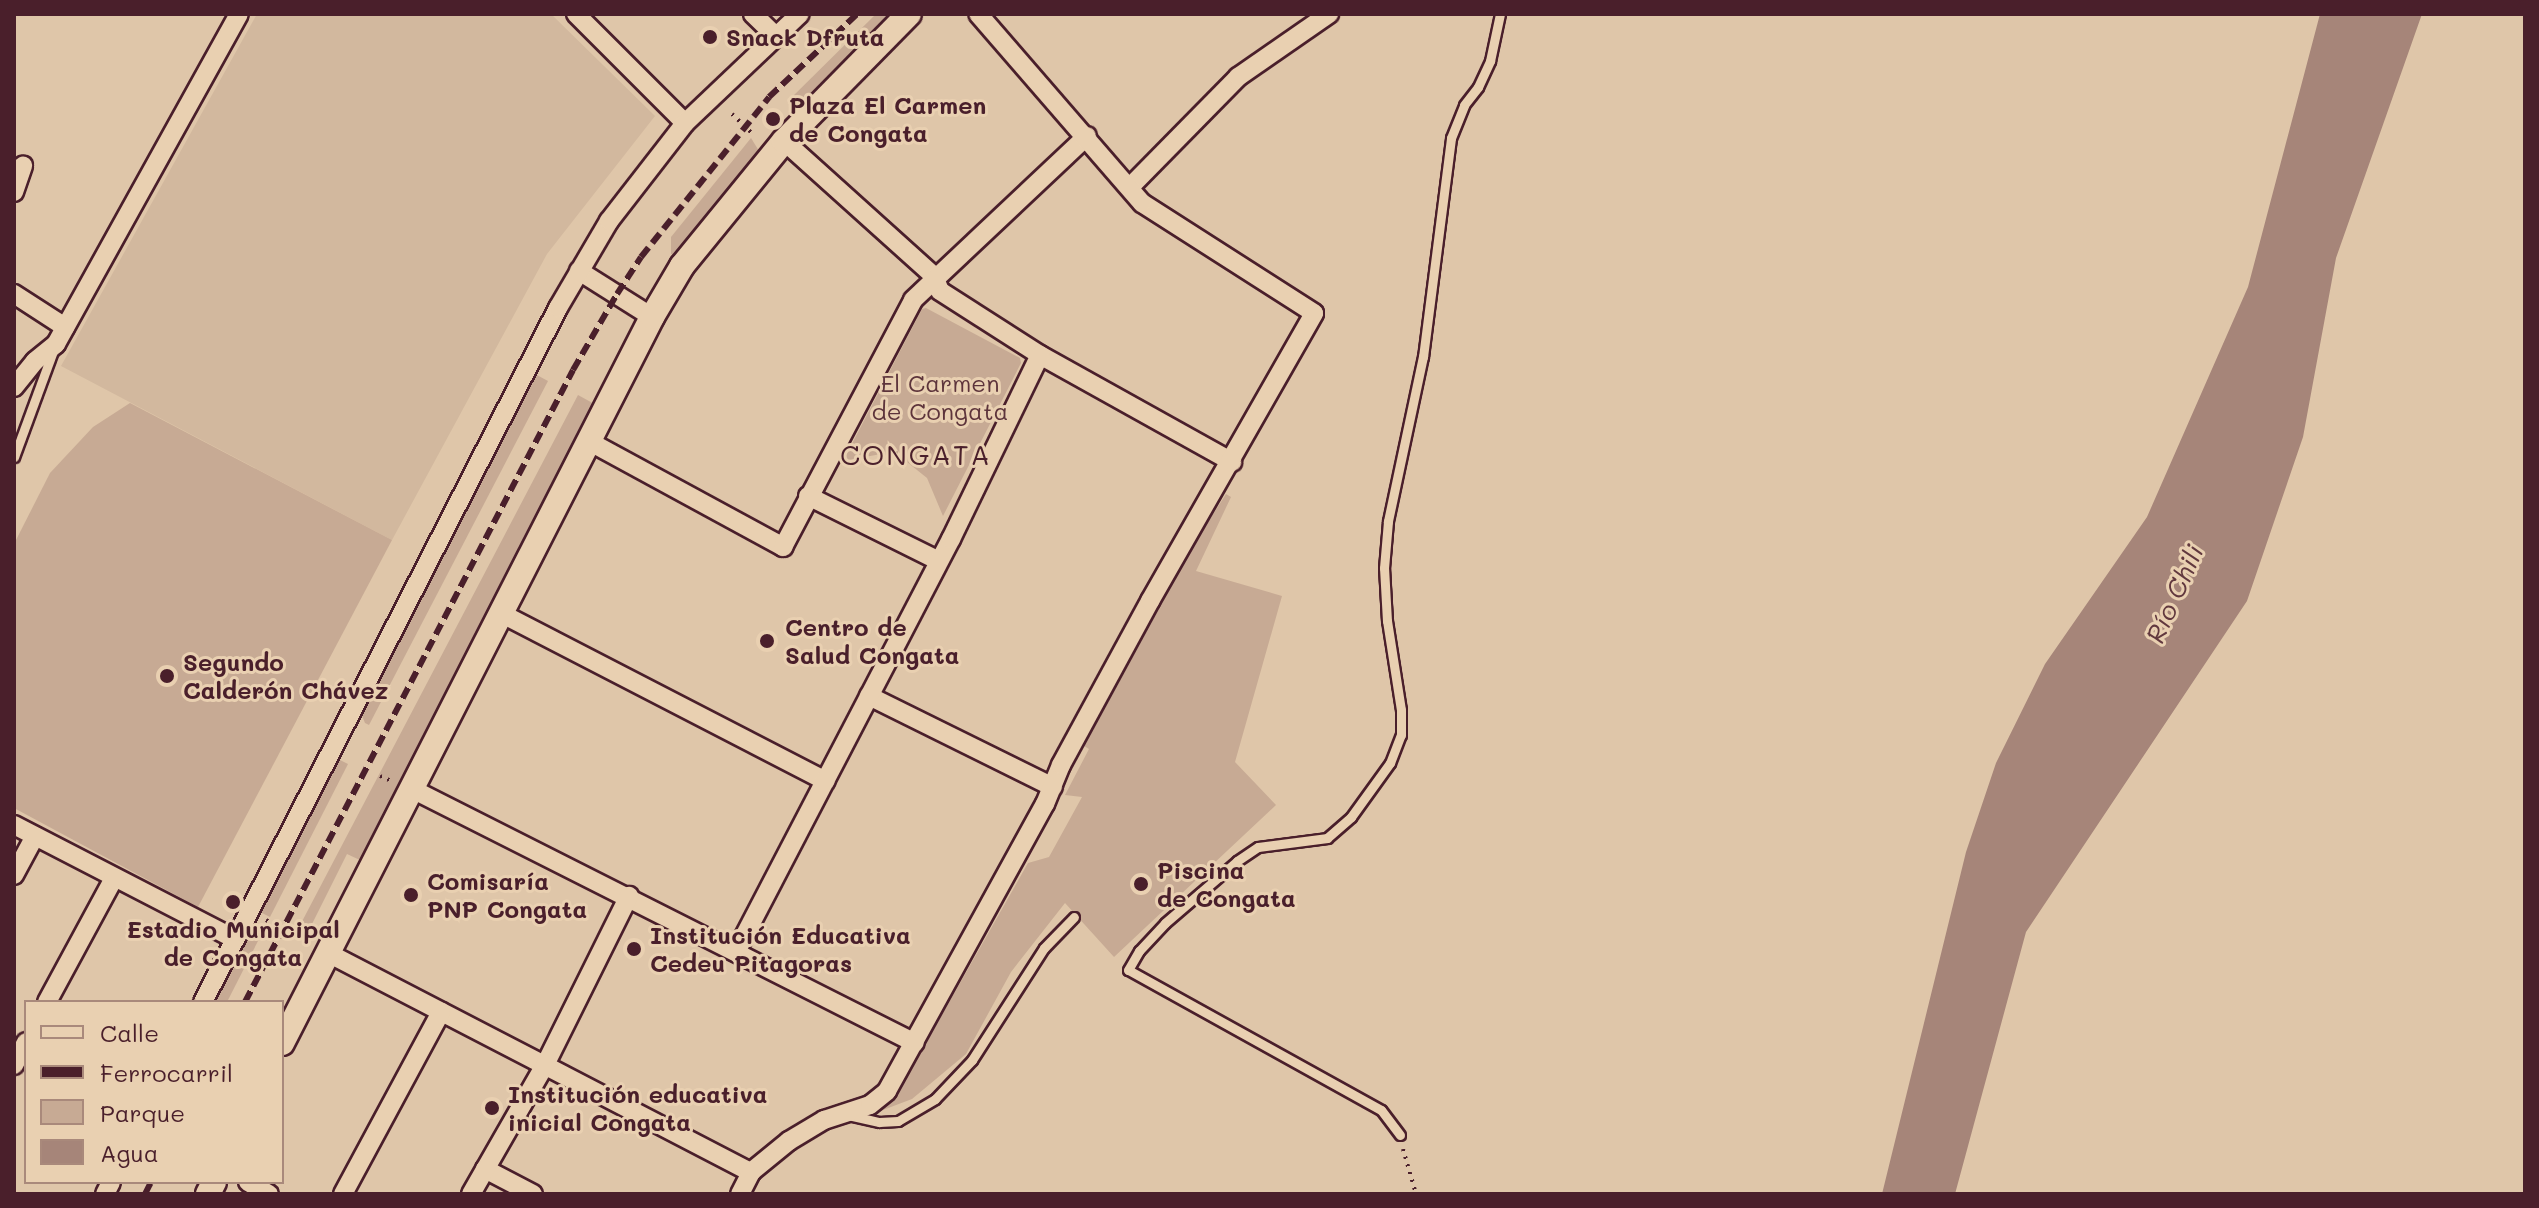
<!DOCTYPE html>
<html>
<head>
<meta charset="utf-8">
<style>
	body { margin:0 }
	#map { position:relative; width:2539px; height:1208px; overflow:hidden; background:#dfc6a9; font-family:Mali,sans-serif }
	div>[style] { position:absolute }
	[style*='--x'] { left:calc(var(--x)*1px); top:calc(var(--y)*1px); width:calc(var(--w)*1px); rotate:calc(var(--a)*1deg) }
	.built>* { inset:0; background:#d2b89e }
	.green>* { inset:0; background:#c7aa94 }
	.water>* { inset:0; background:#a68579 }
	.path>* { height:4px; margin-top:-2px; transform-origin:0; background:repeating-linear-gradient(90deg,#4a1f2b 0 2px,transparent 0 8px) }
	.roads { filter:drop-shadow(2px 0 #4a1f2b) drop-shadow(-2px 0 #4a1f2b) drop-shadow(0 2px #4a1f2b) drop-shadow(0 -2px #4a1f2b) }
	.lane>* { height:9px; margin:-4.5px; padding:0 4.5px; transform-origin:4.5px; border-radius:4.5px; background:#e9d0b1 }
	.street>* { height:18px; margin:-9px; padding:0 9px; transform-origin:9px; border-radius:9px; background:#e9d0b1 }
	.secondary>* { height:24px; margin:-12px; padding:0 12px; transform-origin:12px; border-radius:12px; background:#e9d0b1 }
	.rail>* { height:6px; margin-top:-3px; transform-origin:0; background:repeating-linear-gradient(90deg,#4a1f2b 0 12px,transparent 0 18px) }
	.dots>* { width:22px; height:22px; translate:-50% -50%; box-sizing:border-box; border:4px solid #e9d0b1; border-radius:50% }
	span { translate:-50% -50%; white-space:nowrap; text-align:center; line-height:1.15; -webkit-text-stroke:6px #e9d0b1; paint-order:stroke }
	.poi-label { font-size:24px; color:#4a1f2b; font-weight:700 }
	.left { translate:0 -50%; text-align:left }
	.park-label { font-size:24px; color:#5d343b }
	.water-label { font-size:26px; color:#61383e; font-style:italic }
	.quarter-label { font-size:28px; color:#4a1f2b; letter-spacing:2px }
	.frame { position:absolute; inset:0; border:16px solid #4a1f2b; pointer-events:none }
	.legend { position:absolute; left:24px; top:1000px; width:260px; height:184px; box-sizing:border-box; background:#e9d0b1; border:2px solid #a9897b; margin:0; padding:10px 14px; list-style:none; font-size:24px; color:#4a1f2b }
	.legend li { display:flex; align-items:center; gap:16px; height:40px }
	.legend b { width:40px; border:2px solid #a9897b }
</style>
</head>
<body>
<div id="map">
	<div class="built">
		<div style="clip-path:polygon(257px 14px,551px 14px,655px 116px,547px 254px,392px 540px,61px 366px)"></div>
	</div>
	<div class="green">
		<div style="clip-path:polygon(876px 14px,894px 14px,798px 111px,787px 102px)"></div>
		<div style="clip-path:polygon(751px 138px,759px 151px,675px 255px,671px 254px,671px 237px)"></div>
		<div style="clip-path:polygon(926px 308px,1020px 358px,1021px 363px,943px 516px,927px 478px,907px 462px,881px 454px,843px 461px,922px 309px)"></div>
		<div style="clip-path:polygon(533px 373px,548px 381px,369px 725px,365px 723px,360px 711px)"></div>
		<div style="clip-path:polygon(578px 395px,598px 406px,362px 861px,347px 854px,306px 936px,297px 931px)"></div>
		<div style="clip-path:polygon(130px 403px,392px 540px,198px 907px,14px 808px,14px 544px,50px 473px,93px 427px)"></div>
		<div style="clip-path:polygon(1226px 494px,1231px 497px,1196px 571px,1282px 596px,1235px 762px,1276px 805px,1114px 957px,1065px 903px,1011px 972px,966px 1054px,912px 1099px,875px 1113px,872px 1111px,889px 1103px,904px 1082px,1028px 863px,1049px 857px,1082px 797px,1065px 795px,1089px 749px,1081px 744px,1178px 569px)"></div>
		<div style="clip-path:polygon(338px 759px,348px 764px,270px 917px,260px 912px)"></div>
		<div style="clip-path:polygon(251px 931px,260px 937px,227px 1002px,214px 1002px)"></div>
	</div>
	<div class="water">
		<div style="clip-path:polygon(2320px 14px,2422px 14px,2336px 258px,2303px 437px,2247px 601px,2026px 932px,1955px 1194px,1882px 1194px,1966px 852px,1996px 763px,2045px 664px,2147px 517px,2248px 287px)"></div>
	</div>
	<div class="path">
		<div style="--x:732;--y:114;--w:29;--a:44"></div>
		<div style="--x:380;--y:776;--w:12;--a:24"></div>
		<div style="--x:266;--y:920;--w:14;--a:30"></div>
		<div style="--x:289;--y:933;--w:20;--a:27"></div>
		<div style="--x:1403;--y:1149;--w:47;--a:73.9"></div>
	</div>
	<div class="roads">
		<div class="lane">
			<div style="--x:14;--y:457;--w:113;--a:-69.8"></div>
			<div style="--x:848;--y:1115;--w:32;--a:13"></div>
			<div style="--x:879;--y:1122;--w:19;--a:-3"></div>
			<div style="--x:898;--y:1121;--w:43;--a:-30.7"></div>
			<div style="--x:935;--y:1099;--w:54;--a:-46.5"></div>
			<div style="--x:972;--y:1060;--w:133;--a:-57.3"></div>
			<div style="--x:1044;--y:948;--w:43;--a:-45.9"></div>
			<div style="--x:1400;--y:1135;--w:31;--a:-127"></div>
			<div style="--x:1381;--y:1110;--w:289;--a:-151"></div>
			<div style="--x:1128;--y:970;--w:22;--a:-60"></div>
			<div style="--x:1139;--y:951;--w:38;--a:-47"></div>
			<div style="--x:1165;--y:923;--w:95;--a:-40.7"></div>
			<div style="--x:1237;--y:861;--w:25;--a:-34"></div>
			<div style="--x:1258;--y:847;--w:70;--a:-7.4"></div>
			<div style="--x:1327;--y:838;--w:32;--a:-41"></div>
			<div style="--x:1351;--y:817;--w:67;--a:-54.2"></div>
			<div style="--x:1390;--y:763;--w:30;--a:-69"></div>
			<div style="--x:1401;--y:735;--w:25;--a:-90"></div>
			<div style="--x:1401;--y:710;--w:90;--a:-98.9"></div>
			<div style="--x:1387;--y:621;--w:53;--a:-93.2"></div>
			<div style="--x:1384;--y:568;--w:47;--a:-85.1"></div>
			<div style="--x:1388;--y:521;--w:168;--a:-78"></div>
			<div style="--x:1423;--y:357;--w:221;--a:-82.7"></div>
			<div style="--x:1451;--y:138;--w:35;--a:-68"></div>
			<div style="--x:1464;--y:105;--w:23;--a:-52"></div>
			<div style="--x:1478;--y:87;--w:29;--a:-65"></div>
			<div style="--x:1490;--y:61;--w:48;--a:-78"></div>
		</div>
		<div class="street">
			<div style="--x:576;--y:14;--w:154;--a:45"></div>
			<div style="--x:753;--y:14;--w:33;--a:44"></div>
			<div style="--x:784;--y:141;--w:202;--a:42"></div>
			<div style="--x:934;--y:276;--w:16;--a:68"></div>
			<div style="--x:940;--y:291;--w:119;--a:32.6"></div>
			<div style="--x:1040;--y:355;--w:220;--a:29.1"></div>
			<div style="--x:1131;--y:186;--w:153;--a:-45.5"></div>
			<div style="--x:1238;--y:77;--w:111;--a:-34.7"></div>
			<div style="--x:14;--y:192;--w:28;--a:-71"></div>
			<div style="--x:579;--y:271;--w:86;--a:32.2"></div>
			<div style="--x:14;--y:294;--w:61;--a:32.9"></div>
			<div style="--x:14;--y:387;--w:33;--a:-51"></div>
			<div style="--x:35;--y:361;--w:27;--a:-39"></div>
			<div style="--x:56;--y:344;--w:377;--a:-61"></div>
			<div style="--x:590;--y:442;--w:220;--a:28.5"></div>
			<div style="--x:783;--y:547;--w:279;--a:-62.2"></div>
			<div style="--x:913;--y:300;--w:239;--a:-43.3"></div>
			<div style="--x:808;--y:496;--w:146;--a:26.4"></div>
			<div style="--x:502;--y:614;--w:364;--a:27.3"></div>
			<div style="--x:869;--y:696;--w:205;--a:26.3"></div>
			<div style="--x:412;--y:789;--w:563;--a:26.79"></div>
			<div style="--x:14;--y:825;--w:249;--a:27.3"></div>
			<div style="--x:14;--y:875;--w:44;--a:-61.7"></div>
			<div style="--x:326;--y:952;--w:479;--a:27.4"></div>
			<div style="--x:736;--y:952;--w:466;--a:-62.5"></div>
			<div style="--x:951;--y:539;--w:204;--a:-64.2"></div>
			<div style="--x:47;--y:1002;--w:141;--a:-61.6"></div>
			<div style="--x:203;--y:1002;--w:780;--a:-62.91"></div>
			<div style="--x:558;--y:308;--w:101;--a:-59.6"></div>
			<div style="--x:609;--y:221;--w:124;--a:-52.2"></div>
			<div style="--x:685;--y:123;--w:158;--a:-43.5"></div>
			<div style="--x:14;--y:1065;--w:26;--a:-62"></div>
			<div style="--x:485;--y:1169;--w:54;--a:27.5"></div>
			<div style="--x:248;--y:1182;--w:24;--a:30"></div>
			<div style="--x:105;--y:1194;--w:13;--a:-63"></div>
			<div style="--x:343;--y:1194;--w:207;--a:-61.7"></div>
			<div style="--x:471;--y:1194;--w:149;--a:-60.2"></div>
			<div style="--x:545;--y:1065;--w:189;--a:-63.6"></div>
			<div style="--x:740;--y:1194;--w:25;--a:-63"></div>
			<div style="--x:751;--y:1172;--w:49;--a:-39.2"></div>
			<div style="--x:789;--y:1141;--w:41;--a:-31"></div>
			<div style="--x:824;--y:1120;--w:48;--a:-18.1"></div>
			<div style="--x:870;--y:1105;--w:22;--a:-39"></div>
			<div style="--x:887;--y:1091;--w:328;--a:-61.2"></div>
			<div style="--x:1045;--y:804;--w:42;--a:-67.7"></div>
			<div style="--x:1061;--y:765;--w:187;--a:-61.5"></div>
			<div style="--x:1150;--y:601;--w:331;--a:-60.3"></div>
			<div style="--x:1314;--y:313;--w:204;--a:-147.4"></div>
			<div style="--x:1142;--y:203;--w:250;--a:-130.9"></div>
		</div>
		<div class="secondary">
			<div style="--x:282;--y:1043;--w:815;--a:-62.99"></div>
			<div style="--x:652;--y:317;--w:59;--a:-59.5"></div>
			<div style="--x:682;--y:266;--w:161;--a:-50.8"></div>
			<div style="--x:784;--y:141;--w:178;--a:-45.5"></div>
			<div style="--x:208;--y:1194;--w:13;--a:-63"></div>
		</div>
	</div>
	<div class="rail">
		<div style="--x:245;--y:1002;--w:712;--a:-62.57"></div>
		<div style="--x:573;--y:370;--w:88;--a:-59.9"></div>
		<div style="--x:617;--y:294;--w:44;--a:-57"></div>
		<div style="--x:641;--y:257;--w:205;--a:-51.3"></div>
		<div style="--x:769;--y:97;--w:121;--a:-43.3"></div>
		<div style="--x:145;--y:1194;--w:13;--a:-63"></div>
	</div>
	<div class="dots">
		<div style="left:710px;top:37px;background:#4a1f2b"></div>
		<div style="left:773px;top:119px;background:#4a1f2b"></div>
		<div style="left:767px;top:641px;background:#4a1f2b"></div>
		<div style="left:167px;top:676px;background:#4a1f2b"></div>
		<div style="left:1141px;top:884px;background:#4a1f2b"></div>
		<div style="left:411px;top:895px;background:#4a1f2b"></div>
		<div style="left:233px;top:902px;background:#4a1f2b"></div>
		<div style="left:634px;top:949px;background:#4a1f2b"></div>
		<div style="left:492px;top:1108px;background:#4a1f2b"></div>
	</div>
	<div class="poi-label">
		<span class="left" style="left:726px;top:37px">Snack Dfruta</span>
		<span class="left" style="left:789px;top:119px">Plaza El Carmen<br>de Congata</span>
		<span class="left" style="left:785px;top:641px">Centro de<br>Salud Congata</span>
		<span class="left" style="left:183px;top:676px">Segundo<br>Calderón Chávez</span>
		<span class="left" style="left:1157px;top:884px">Piscina<br>de Congata</span>
		<span class="left" style="left:427px;top:895px">Comisaría<br>PNP Congata</span>
		<span style="left:233px;top:943px">Estadio Municipal<br>de Congata</span>
		<span class="left" style="left:650px;top:949px">Institución Educativa<br>Cedeu Pitagoras</span>
		<span class="left" style="left:508px;top:1108px">Institución educativa<br>inicial Congata</span>
	</div>
	<div class="park-label">
		<span style="left:940px;top:397px">El Carmen<br>de Congata</span>
	</div>
	<div class="water-label">
		<span style="left:2175px;top:594px;rotate:-66deg">Río Chili</span>
	</div>
	<div class="quarter-label">
		<span style="left:916px;top:454px">CONGATA</span>
	</div>
	<div class="frame"></div>
	<ul class="legend">
	<li><b style="height:10px;background:#e9d0b1"></b>Calle</li>
	<li><b style="height:10px;background:#4a1f2b"></b>Ferrocarril</li>
	<li><b style="height:22px;background:#c7aa94"></b>Parque</li>
	<li><b style="height:22px;background:#a68579"></b>Agua</li>
	</ul>
</div>
</body>
</html>
